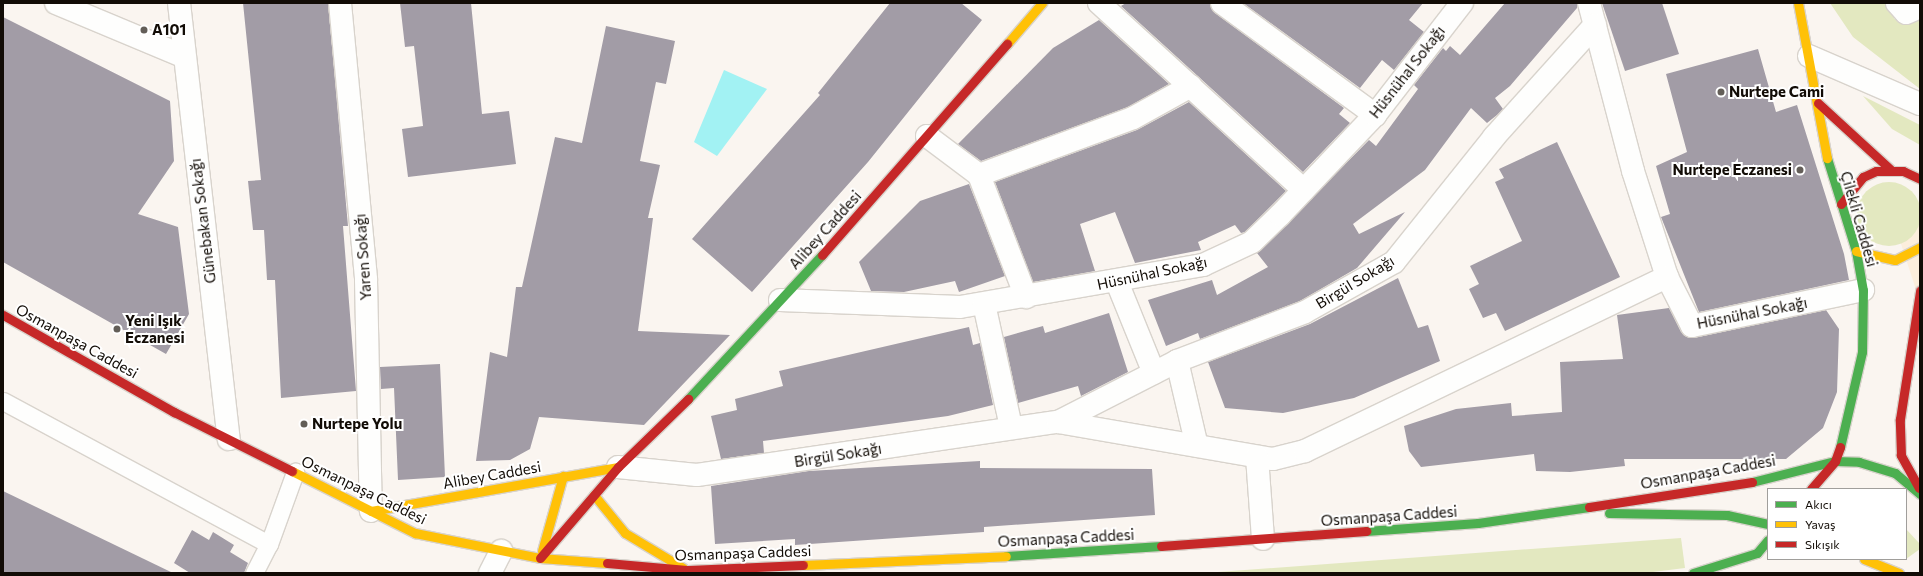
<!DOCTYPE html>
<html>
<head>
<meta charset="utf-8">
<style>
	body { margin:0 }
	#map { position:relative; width:1923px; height:576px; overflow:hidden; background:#faf5f0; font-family:Commissioner,sans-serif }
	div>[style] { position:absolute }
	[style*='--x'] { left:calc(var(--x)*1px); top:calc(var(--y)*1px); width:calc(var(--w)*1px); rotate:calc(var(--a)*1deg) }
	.built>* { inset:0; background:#fceedc }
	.green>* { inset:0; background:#e3e8c0 }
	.round { border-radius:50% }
	.water>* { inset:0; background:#a2f2f3 }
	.building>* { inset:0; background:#a29ca6 }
	.roads { filter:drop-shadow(1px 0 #d8d3cc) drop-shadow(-1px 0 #d8d3cc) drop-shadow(0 1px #d8d3cc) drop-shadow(0 -1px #d8d3cc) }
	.lane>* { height:17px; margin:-8.5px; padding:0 8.5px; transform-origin:8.5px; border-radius:8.5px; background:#fefefd }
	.street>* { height:22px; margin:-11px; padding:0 11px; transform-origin:11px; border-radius:11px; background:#fefefd }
	.fast>* { height:9px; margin:-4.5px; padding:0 4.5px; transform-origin:4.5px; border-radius:4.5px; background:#4caf50 }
	.slow>* { height:9px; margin:-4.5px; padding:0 4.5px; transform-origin:4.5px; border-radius:4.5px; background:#ffc107 }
	.jam>* { height:9px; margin:-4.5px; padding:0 4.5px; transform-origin:4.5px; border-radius:4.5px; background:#c62828 }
	.dots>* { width:11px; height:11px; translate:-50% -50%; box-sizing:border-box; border:2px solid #fff; border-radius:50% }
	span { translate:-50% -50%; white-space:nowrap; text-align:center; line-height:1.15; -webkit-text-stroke:4px #fff; paint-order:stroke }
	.poi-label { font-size:15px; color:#120c06; font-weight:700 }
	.left { translate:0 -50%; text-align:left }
	.right { translate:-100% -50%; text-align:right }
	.street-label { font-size:15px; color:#120c06 }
	.frame { position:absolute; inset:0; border:4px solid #120c06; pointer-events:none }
	.legend { position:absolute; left:1767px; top:488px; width:140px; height:72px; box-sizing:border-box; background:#fff; border:1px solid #a09e9b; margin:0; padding:5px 7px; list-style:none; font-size:12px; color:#120c06 }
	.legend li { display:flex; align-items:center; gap:8px; height:20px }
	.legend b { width:20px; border:1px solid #a09e9b }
</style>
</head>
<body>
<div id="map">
	<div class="built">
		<div style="clip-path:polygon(1912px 203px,1920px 228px,1920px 302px,1890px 210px)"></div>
	</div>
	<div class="green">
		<div style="clip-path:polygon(1830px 3px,1886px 3px,1896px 14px,1894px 19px,1920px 16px,1920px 89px,1853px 37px)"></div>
		<div style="clip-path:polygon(1863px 96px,1920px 125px,1920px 145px,1892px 129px)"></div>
		<div class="round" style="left:1857px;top:182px;width:64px;height:64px"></div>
		<div style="clip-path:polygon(1906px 529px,1920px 544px,1920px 549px,1906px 559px)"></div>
		<div style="clip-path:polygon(1681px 538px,1685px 568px,1645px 573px,1204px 573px)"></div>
	</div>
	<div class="water">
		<div style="clip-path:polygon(724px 70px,767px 89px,717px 156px,694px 142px)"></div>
	</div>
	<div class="building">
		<div style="clip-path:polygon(243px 3px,328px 3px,348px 226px,343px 226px,356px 391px,281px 398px,275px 280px,267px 280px,264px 230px,253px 230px,248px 181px,261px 180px)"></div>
		<div style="clip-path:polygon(400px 3px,471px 3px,482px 114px,509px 111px,516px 164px,408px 177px,402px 129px,423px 126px,414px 46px,405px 47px)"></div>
		<div style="clip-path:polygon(890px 3px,961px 3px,982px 20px,868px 162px,752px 292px,692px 239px,820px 95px,818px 93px)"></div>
		<div style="clip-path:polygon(1126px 3px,1210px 3px,1215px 13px,1344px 108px,1339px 114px,1350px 123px,1303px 172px,1121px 6px)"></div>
		<div style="clip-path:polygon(1243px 3px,1423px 3px,1409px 20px,1424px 32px,1394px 70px,1382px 60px,1360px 88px)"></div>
		<div style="clip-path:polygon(1505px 3px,1577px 3px,1577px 8px,1510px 86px,1495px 98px,1503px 109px,1497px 115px,1487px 123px,1471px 108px,1425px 170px,1353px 224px,1359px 234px,1405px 212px,1357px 268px,1300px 301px,1200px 339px,1198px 333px,1166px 346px,1148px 300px,1212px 280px,1217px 295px,1268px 267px,1257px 253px,1369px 140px,1376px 146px,1418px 89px,1414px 85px,1443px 48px,1446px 51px,1450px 46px,1460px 55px)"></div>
		<div style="clip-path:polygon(1602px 3px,1662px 3px,1679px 54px,1625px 71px)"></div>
		<div style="clip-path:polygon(3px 17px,170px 101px,174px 161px,138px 214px,178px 227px,189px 314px,166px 354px,3px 262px)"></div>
		<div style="clip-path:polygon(1099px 20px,1169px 84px,1128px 107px,981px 161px,958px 144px,1053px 48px)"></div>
		<div style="clip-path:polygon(606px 26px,675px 41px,666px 84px,656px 82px,640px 161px,660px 165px,648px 218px,653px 218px,638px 331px,730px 335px,644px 425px,539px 417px,530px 449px,510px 460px,476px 461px,490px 352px,507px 357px,516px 287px,522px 287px,555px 137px,582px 143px)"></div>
		<div style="clip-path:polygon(1758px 49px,1776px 112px,1797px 105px,1844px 254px,1849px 280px,1699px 312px,1661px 217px,1670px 214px,1656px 166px,1687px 152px,1666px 74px)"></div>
		<div style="clip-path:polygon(1189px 102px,1286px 191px,1245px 232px,1241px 233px,1235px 225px,1198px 242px,1201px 250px,1135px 263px,1115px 212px,1080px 224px,1095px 271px,1033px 282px,995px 182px,1137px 130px)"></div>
		<div style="clip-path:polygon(1557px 142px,1620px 277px,1505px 331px,1496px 313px,1483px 318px,1469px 289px,1479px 284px,1470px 266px,1522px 241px,1495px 182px,1504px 178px,1499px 169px)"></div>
		<div style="clip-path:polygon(969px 184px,1005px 276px,959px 292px,955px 281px,904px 292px,871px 291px,859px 262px,920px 201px)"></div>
		<div style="clip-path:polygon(1398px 278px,1418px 328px,1428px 325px,1440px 361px,1354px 398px,1283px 413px,1225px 408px,1208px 362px,1310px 324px)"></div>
		<div style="clip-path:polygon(1669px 308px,1681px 332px,1694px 338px,1826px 310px,1839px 329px,1837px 392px,1823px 428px,1786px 459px,1624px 459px,1625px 466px,1570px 472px,1536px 471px,1534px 454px,1421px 467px,1409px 451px,1404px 426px,1456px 409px,1511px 403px,1512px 416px,1562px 412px,1560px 362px,1623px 359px,1617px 315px)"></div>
		<div style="clip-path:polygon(1109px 313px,1128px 372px,1081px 396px,1078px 386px,1018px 403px,1004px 337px,1043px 326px,1045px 333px)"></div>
		<div style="clip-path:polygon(969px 327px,973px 345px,980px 343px,993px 405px,948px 416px,763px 441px,764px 453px,721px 459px,711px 416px,737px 410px,735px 399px,783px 386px,779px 371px)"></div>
		<div style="clip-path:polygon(440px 364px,445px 477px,398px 480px,394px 388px,381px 389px,380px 367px)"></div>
		<div style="clip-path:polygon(980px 461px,980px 468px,1152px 469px,1155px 515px,984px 527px,984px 532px,795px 545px,795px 539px,715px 544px,711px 486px,809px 471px)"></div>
		<div style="clip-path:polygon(3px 491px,173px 573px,3px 573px)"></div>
		<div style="clip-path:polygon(192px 530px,209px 540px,213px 532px,234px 545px,230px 552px,248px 563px,244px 573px,190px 573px,174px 563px)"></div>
	</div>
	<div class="roads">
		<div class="lane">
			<div style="--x:3;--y:401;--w:302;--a:28.3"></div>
			<div style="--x:269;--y:544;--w:77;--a:-70.1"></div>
			<div style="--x:254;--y:573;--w:33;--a:-63"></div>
		</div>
		<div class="street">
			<div style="--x:56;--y:3;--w:138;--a:22.7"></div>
			<div style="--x:179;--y:3;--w:439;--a:83.5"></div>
			<div style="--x:340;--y:3;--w:278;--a:84.6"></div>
			<div style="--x:366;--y:280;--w:231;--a:88.8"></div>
			<div style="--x:1099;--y:3;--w:277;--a:42.4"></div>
			<div style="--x:1222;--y:3;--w:190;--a:36.2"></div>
			<div style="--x:1589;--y:3;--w:174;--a:75.3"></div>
			<div style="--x:1633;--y:171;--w:111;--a:72.2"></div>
			<div style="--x:1667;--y:277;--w:55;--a:63"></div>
			<div style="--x:1692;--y:326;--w:175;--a:-11.9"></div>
			<div style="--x:1897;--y:3;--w:13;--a:48"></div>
			<div style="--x:1906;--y:13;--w:15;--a:-23"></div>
			<div style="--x:1809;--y:56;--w:121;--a:23.4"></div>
			<div style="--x:927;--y:136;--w:65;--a:36.9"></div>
			<div style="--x:979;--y:175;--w:164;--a:-20.3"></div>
			<div style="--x:1133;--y:118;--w:66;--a:-28.9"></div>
			<div style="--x:979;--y:175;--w:131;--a:68.9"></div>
			<div style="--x:1117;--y:282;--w:98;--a:67.9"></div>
			<div style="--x:780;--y:300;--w:180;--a:2.2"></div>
			<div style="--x:960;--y:307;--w:247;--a:-9.8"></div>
			<div style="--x:1203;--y:265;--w:54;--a:-25.1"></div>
			<div style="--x:1252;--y:242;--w:39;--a:-44"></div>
			<div style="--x:1280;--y:215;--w:138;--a:-46.5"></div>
			<div style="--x:1375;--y:115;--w:142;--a:-52.2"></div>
			<div style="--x:984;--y:304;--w:126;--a:77.6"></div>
			<div style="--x:1177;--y:361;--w:87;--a:76.8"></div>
			<div style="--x:1058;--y:422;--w:218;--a:9.8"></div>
			<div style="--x:1273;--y:459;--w:33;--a:-14"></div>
			<div style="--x:1305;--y:451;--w:402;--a:-25.7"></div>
			<div style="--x:1257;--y:457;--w:82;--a:85.8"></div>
			<div style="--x:618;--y:467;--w:79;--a:5.8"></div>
			<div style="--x:697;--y:475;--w:365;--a:-8.4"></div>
			<div style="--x:1058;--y:422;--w:134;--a:-27.1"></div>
			<div style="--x:1177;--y:361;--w:137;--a:-20.9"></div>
			<div style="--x:1305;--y:312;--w:102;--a:-29.3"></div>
			<div style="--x:1394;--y:262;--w:160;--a:-51.3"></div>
			<div style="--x:1494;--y:137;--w:151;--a:-48"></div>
			<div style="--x:490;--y:573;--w:25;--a:-63"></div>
		</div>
		<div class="fast">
			<div style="--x:1827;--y:158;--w:97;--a:72.7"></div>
			<div style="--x:1856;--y:251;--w:40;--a:80"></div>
			<div style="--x:1863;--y:290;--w:62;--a:90.9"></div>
			<div style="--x:1862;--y:352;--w:98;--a:103"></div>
			<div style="--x:688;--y:399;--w:197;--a:-47.1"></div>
			<div style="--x:1752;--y:482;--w:86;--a:-14.2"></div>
			<div style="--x:1835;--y:461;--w:24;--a:2"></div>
			<div style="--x:1859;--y:462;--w:38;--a:17"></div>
			<div style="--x:1895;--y:473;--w:33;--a:40"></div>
			<div style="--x:1609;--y:513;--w:118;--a:1"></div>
			<div style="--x:1727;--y:515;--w:42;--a:12.4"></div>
			<div style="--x:1366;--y:531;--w:112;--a:-4.1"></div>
			<div style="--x:1478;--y:523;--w:112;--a:-8.2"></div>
			<div style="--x:1006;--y:556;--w:155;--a:-3.7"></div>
			<div style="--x:1693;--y:573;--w:67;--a:-17.4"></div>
			<div style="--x:1757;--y:553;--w:17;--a:-50"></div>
		</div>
		<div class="slow">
			<div style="--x:1798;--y:3;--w:158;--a:79.4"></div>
			<div style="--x:1007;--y:44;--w:54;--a:-49.5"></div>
			<div style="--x:1856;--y:251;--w:40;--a:13"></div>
			<div style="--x:1895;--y:260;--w:28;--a:-27"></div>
			<div style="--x:292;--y:471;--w:138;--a:26.8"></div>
			<div style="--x:415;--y:533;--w:127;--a:11.3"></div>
			<div style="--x:540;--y:558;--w:67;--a:4.3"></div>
			<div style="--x:594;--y:495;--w:49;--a:50.8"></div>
			<div style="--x:625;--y:533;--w:68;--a:31.1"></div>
			<div style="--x:371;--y:511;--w:251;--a:-10.1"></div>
			<div style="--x:542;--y:551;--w:78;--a:-74.4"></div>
			<div style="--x:1864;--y:559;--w:38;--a:22"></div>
			<div style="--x:803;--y:565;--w:203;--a:-2.5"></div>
		</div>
		<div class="jam">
			<div style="--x:1818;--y:103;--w:98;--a:42.5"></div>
			<div style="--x:1841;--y:204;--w:35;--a:-51"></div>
			<div style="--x:1863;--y:177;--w:14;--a:-25"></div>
			<div style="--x:1876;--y:171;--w:27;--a:0"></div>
			<div style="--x:1903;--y:171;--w:19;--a:25"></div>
			<div style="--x:822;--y:255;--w:281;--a:-48.8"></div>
			<div style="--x:3;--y:315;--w:197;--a:29.6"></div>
			<div style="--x:174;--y:412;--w:132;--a:26.6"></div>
			<div style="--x:1919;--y:488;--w:38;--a:-119"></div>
			<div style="--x:1901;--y:455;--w:36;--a:-92"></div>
			<div style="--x:1900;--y:419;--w:130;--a:-81.1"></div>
			<div style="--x:1811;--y:489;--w:37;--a:-49"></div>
			<div style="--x:1835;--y:461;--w:15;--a:-70"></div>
			<div style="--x:1589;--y:507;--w:165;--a:-8.7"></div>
			<div style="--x:1161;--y:546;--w:206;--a:-4.2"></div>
			<div style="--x:540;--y:558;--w:120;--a:-49.4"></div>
			<div style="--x:618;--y:467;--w:98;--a:-44.2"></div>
			<div style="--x:607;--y:563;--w:80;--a:5"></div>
			<div style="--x:687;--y:570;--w:116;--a:-2.5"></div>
		</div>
	</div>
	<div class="dots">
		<div style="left:144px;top:30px;background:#635e58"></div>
		<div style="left:1721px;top:92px;background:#635e58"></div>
		<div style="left:1800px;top:170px;background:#635e58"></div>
		<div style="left:117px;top:329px;background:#635e58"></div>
		<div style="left:304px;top:424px;background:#635e58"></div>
	</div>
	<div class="poi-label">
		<span class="left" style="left:152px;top:30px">A101</span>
		<span class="left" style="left:1729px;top:92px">Nurtepe Cami</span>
		<span class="right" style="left:1792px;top:170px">Nurtepe Eczanesi</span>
		<span class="left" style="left:125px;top:329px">Yeni Işık<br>Eczanesi</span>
		<span class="left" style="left:312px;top:424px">Nurtepe Yolu</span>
	</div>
	<div class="street-label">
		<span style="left:1407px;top:72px;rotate:-52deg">Hüsnühal Sokağı</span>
		<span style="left:1859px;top:219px;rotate:74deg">Çilekli Caddesi</span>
		<span style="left:203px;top:221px;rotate:-97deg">Günebakan Sokağı</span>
		<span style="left:825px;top:230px;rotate:-48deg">Alibey Caddesi</span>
		<span style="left:363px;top:257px;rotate:-94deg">Yaren Sokağı</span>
		<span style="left:1152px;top:273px;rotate:-12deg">Hüsnühal Sokağı</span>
		<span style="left:1355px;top:282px;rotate:-31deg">Birgül Sokağı</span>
		<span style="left:1752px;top:313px;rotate:-11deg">Hüsnühal Sokağı</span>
		<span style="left:77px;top:341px;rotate:29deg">Osmanpaşa Caddesi</span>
		<span style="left:838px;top:455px;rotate:-9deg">Birgül Sokağı</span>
		<span style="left:1708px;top:472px;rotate:-10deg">Osmanpaşa Caddesi</span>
		<span style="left:492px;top:475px;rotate:-10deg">Alibey Caddesi</span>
		<span style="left:364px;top:490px;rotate:26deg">Osmanpaşa Caddesi</span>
		<span style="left:1389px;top:516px;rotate:-4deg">Osmanpaşa Caddesi</span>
		<span style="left:1066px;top:538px;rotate:-3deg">Osmanpaşa Caddesi</span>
		<span style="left:743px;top:553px;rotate:-2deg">Osmanpaşa Caddesi</span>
	</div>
	<div class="frame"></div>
	<ul class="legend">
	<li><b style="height:5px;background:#4caf50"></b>Akıcı</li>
	<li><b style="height:5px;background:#ffc107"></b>Yavaş</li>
	<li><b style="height:5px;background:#c62828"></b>Sıkışık</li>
	</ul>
</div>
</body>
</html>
